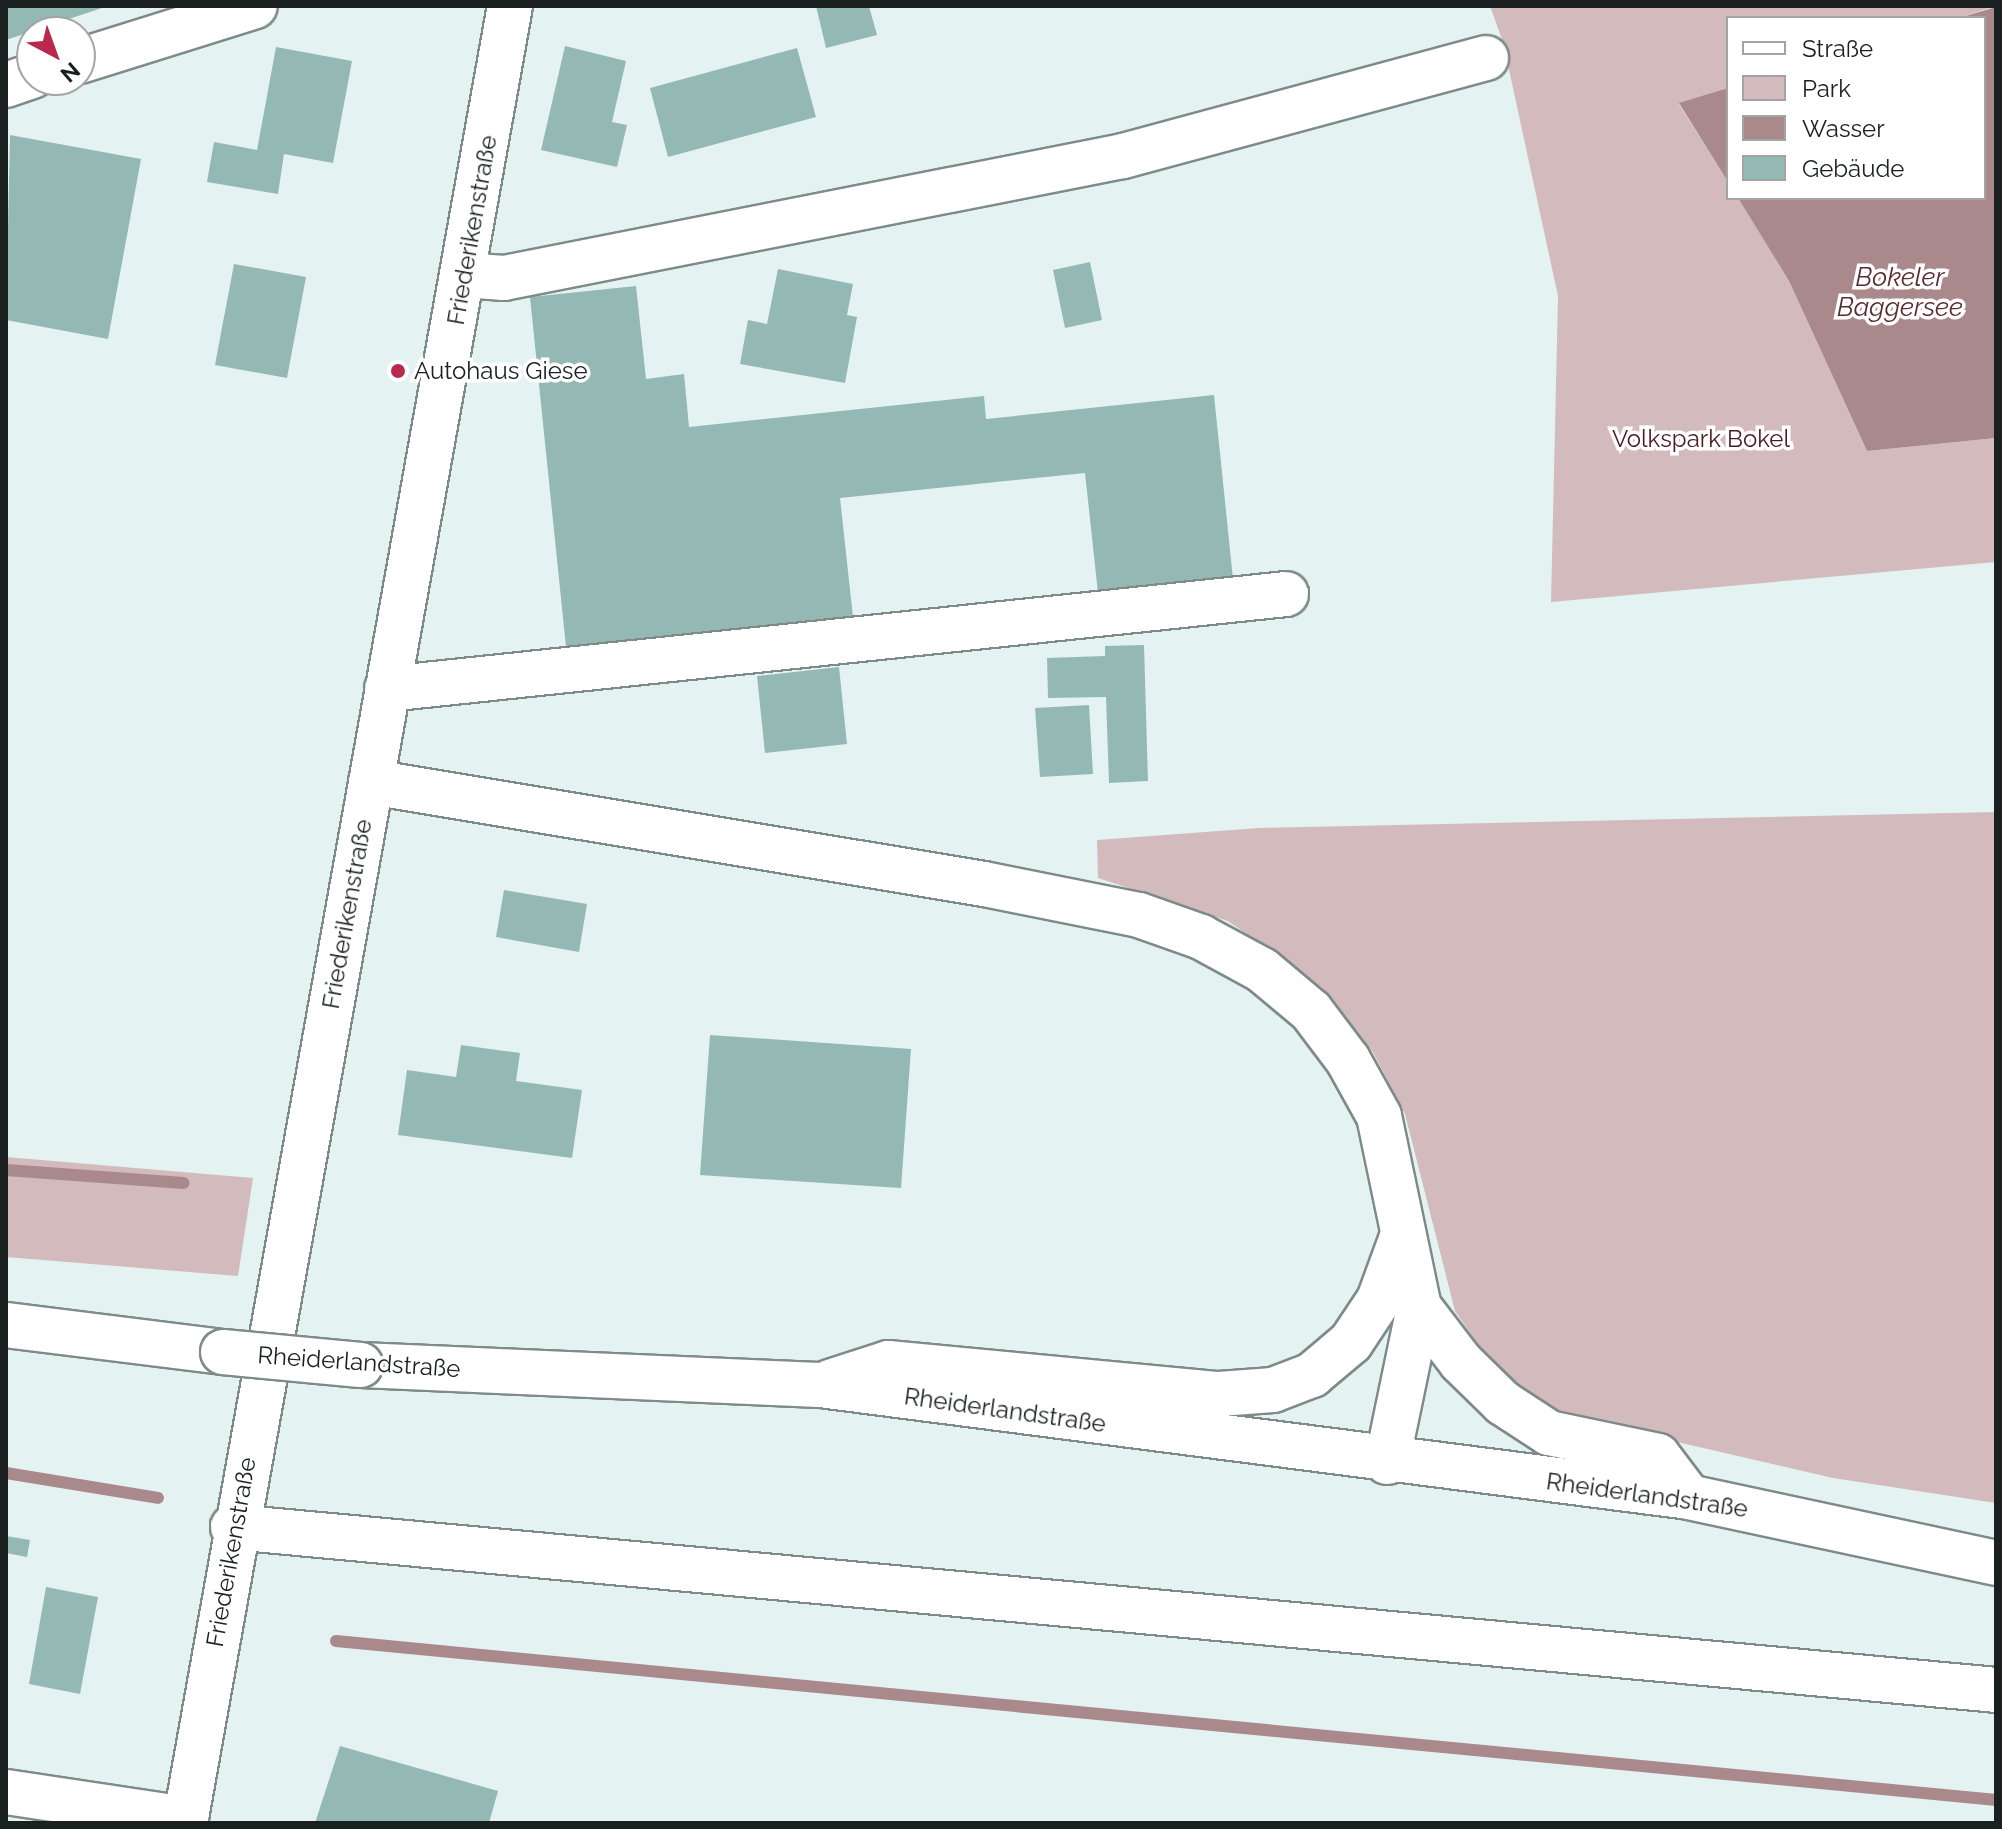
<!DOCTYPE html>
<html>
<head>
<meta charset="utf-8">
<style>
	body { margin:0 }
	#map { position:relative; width:2002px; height:1829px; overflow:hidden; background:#e4f3f1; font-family:Raleway,sans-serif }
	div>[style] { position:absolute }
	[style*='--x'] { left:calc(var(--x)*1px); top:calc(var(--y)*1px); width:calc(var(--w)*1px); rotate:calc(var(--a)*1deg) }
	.green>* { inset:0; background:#d3babc }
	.water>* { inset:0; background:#aa898c }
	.stream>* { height:12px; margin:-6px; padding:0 6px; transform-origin:6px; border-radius:6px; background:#aa898c }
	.building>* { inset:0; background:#94b9b4 }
	.roads { filter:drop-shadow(2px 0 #7e8b89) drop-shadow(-2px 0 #7e8b89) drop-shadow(0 2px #7e8b89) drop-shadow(0 -2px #7e8b89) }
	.minor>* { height:44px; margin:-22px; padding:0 22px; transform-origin:22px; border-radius:22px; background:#fff }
	.major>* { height:44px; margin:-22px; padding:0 22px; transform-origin:22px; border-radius:22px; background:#fff }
	.bridges { filter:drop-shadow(2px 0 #7e8b89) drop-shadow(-2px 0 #7e8b89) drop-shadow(0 2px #7e8b89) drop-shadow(0 -2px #7e8b89) }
	.major-bridge>* { height:44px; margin:-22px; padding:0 22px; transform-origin:22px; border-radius:22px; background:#fff }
	.dots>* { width:22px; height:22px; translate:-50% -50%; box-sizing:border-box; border:4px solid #fff; border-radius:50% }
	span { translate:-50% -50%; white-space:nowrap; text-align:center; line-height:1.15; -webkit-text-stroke:7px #fff; paint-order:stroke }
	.street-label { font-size:24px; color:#1a1f1f }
	.poi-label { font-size:24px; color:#1a1f1f }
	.left { translate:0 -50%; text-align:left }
	.park-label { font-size:24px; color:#491b23 }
	.water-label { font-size:26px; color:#5b2b32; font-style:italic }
	.frame { position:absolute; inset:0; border:8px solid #1a1f1f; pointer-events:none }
	.legend { position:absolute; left:1726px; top:16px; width:260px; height:184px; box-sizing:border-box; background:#fff; border:2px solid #a3a5a5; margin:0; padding:10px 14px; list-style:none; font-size:24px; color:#1a1f1f }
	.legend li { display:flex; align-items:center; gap:16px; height:40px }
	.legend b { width:40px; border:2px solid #a3a5a5 }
	.north { position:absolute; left:16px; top:16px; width:80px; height:80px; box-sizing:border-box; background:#fff; border:2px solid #a3a5a5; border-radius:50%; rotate:139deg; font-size:22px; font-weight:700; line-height:32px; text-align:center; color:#1a1f1f }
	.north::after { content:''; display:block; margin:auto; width:28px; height:36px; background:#b9294d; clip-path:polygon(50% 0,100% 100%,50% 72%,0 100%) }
</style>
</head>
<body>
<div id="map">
	<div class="green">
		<div style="clip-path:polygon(1490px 6px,1996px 6px,1959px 18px,1728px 18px,1728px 88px,1679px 104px,1728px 182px,1728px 198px,1738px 198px,1789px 281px,1867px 451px,1996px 438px,1996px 562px,1551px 602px,1558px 296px,1503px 42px)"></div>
		<div style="clip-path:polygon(1996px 812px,1996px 1503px,1833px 1478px,1556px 1414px,1493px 1366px,1455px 1311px,1405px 1114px,1373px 1052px,1322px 988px,1228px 921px,1098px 878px,1097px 840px,1259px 828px)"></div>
		<div style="clip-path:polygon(6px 1157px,253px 1178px,238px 1276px,6px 1257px)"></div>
	</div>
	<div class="water">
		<div style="clip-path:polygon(1996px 7px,1996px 438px,1867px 451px,1789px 281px,1738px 198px,1984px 198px,1984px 18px,1959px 18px)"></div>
		<div style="clip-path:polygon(1728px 88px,1728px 182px,1679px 103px)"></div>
	</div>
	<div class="stream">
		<div style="--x:6;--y:1170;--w:178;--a:4.2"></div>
		<div style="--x:6;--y:1473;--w:154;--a:9.3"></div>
		<div style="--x:336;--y:1641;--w:1668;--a:5.47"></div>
	</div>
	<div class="building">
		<div style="clip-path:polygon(6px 6px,105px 6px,105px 7px,6px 40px)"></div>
		<div style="clip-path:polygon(816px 6px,869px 6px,877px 35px,826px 48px)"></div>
		<div style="clip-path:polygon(565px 46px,626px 61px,612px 122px,627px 125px,617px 167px,541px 150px)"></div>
		<div style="clip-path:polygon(276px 47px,352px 61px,333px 163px,284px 154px,278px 194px,207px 182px,214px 142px,257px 150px)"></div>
		<div style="clip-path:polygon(797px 48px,816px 117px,668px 157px,650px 88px)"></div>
		<div style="clip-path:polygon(10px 135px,141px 159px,108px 339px,6px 320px)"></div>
		<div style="clip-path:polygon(1090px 262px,1102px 320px,1065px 328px,1053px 270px)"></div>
		<div style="clip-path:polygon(234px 264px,306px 277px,287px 378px,215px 365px)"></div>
		<div style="clip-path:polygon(778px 269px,853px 284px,847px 315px,857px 317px,845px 383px,740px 364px,748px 320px,767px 324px)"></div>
		<div style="clip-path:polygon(636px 286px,646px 379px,684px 374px,689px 427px,984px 396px,986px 419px,1214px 395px,1233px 579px,1098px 593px,1085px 473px,840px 498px,853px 617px,566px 647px,530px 297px)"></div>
		<div style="clip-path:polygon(1144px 645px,1148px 781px,1109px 783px,1106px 697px,1048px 698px,1047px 658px,1105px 656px,1105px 646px)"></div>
		<div style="clip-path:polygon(839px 667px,847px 744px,765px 753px,757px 676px)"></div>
		<div style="clip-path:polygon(1089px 705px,1093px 774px,1040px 777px,1035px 708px)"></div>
		<div style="clip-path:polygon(504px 890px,587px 904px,579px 952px,496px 937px)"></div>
		<div style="clip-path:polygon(710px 1035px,911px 1049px,901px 1188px,700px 1175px)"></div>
		<div style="clip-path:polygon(461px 1045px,520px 1053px,516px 1081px,582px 1090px,572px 1158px,398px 1135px,407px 1070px,456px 1077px)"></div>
		<div style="clip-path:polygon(6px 1536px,30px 1540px,27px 1557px,6px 1553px)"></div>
		<div style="clip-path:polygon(46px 1587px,98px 1597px,80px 1694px,29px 1684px)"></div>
		<div style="clip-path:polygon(340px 1746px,498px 1791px,489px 1823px,315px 1823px)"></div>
	</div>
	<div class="roads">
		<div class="minor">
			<div style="--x:80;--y:61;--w:183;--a:-17.4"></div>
			<div style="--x:6;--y:85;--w:28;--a:-19"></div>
			<div style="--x:464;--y:275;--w:40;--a:4.3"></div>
			<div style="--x:504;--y:278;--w:631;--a:-11.15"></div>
			<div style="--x:1123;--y:156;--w:376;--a:-15.1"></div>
			<div style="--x:387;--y:689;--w:904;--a:-6.03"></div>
			<div style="--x:371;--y:782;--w:621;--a:9.45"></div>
			<div style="--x:6;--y:1792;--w:182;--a:8.5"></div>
			<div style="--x:185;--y:1823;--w:1846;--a:-79.86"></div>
		</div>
		<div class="major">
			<div style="--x:984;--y:884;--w:158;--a:11.3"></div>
			<div style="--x:1139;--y:915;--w:66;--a:19.5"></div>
			<div style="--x:1201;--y:937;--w:69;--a:28.4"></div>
			<div style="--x:1262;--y:970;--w:64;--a:39.9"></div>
			<div style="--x:1311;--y:1011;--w:61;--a:52.9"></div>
			<div style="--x:1348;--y:1060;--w:64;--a:61"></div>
			<div style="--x:1379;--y:1116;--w:195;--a:78.2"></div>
			<div style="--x:1419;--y:1307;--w:69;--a:52.6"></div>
			<div style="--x:1461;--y:1362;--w:59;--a:44.3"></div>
			<div style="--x:1503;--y:1403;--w:55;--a:33.1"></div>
			<div style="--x:1549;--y:1433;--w:111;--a:11.9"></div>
			<div style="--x:1658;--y:1456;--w:51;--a:52.9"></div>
			<div style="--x:6;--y:1325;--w:219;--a:7.1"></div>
			<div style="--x:360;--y:1365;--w:460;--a:2.5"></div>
			<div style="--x:820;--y:1385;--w:876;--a:7.34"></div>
			<div style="--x:1689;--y:1497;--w:314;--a:12.1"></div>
			<div style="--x:830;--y:1382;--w:61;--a:-18.1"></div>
			<div style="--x:888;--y:1363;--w:332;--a:5.4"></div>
			<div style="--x:1219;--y:1394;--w:54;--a:-4.2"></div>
			<div style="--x:1273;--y:1390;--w:42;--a:-21"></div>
			<div style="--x:1312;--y:1375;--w:51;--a:-40.2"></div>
			<div style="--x:1351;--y:1342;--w:50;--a:-56.3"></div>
			<div style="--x:1379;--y:1300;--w:67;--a:-69.9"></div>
			<div style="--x:1387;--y:1462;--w:158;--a:-78.3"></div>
			<div style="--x:233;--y:1527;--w:1771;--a:5.28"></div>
		</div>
	</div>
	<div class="bridges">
		<div class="major-bridge">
			<div style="--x:223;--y:1352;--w:138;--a:5.4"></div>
		</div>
	</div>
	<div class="dots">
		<div style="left:398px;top:371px;background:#b9294d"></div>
	</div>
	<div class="street-label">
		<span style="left:472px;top:230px;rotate:-80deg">Friederikenstraße</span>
		<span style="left:347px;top:914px;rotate:-80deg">Friederikenstraße</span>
		<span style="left:359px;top:1362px;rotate:4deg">Rheiderlandstraße</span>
		<span style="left:1005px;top:1410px;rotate:8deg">Rheiderlandstraße</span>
		<span style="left:1647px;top:1495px;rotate:8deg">Rheiderlandstraße</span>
		<span style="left:231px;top:1552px;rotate:-80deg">Friederikenstraße</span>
	</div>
	<div class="poi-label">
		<span class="left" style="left:414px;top:371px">Autohaus Giese</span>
	</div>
	<div class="park-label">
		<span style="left:1701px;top:439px">Volkspark Bokel</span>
	</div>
	<div class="water-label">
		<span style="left:1900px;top:293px">Bokeler<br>Baggersee</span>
	</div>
	<div class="frame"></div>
	<ul class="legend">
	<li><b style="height:10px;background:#fff"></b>Straße</li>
	<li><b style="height:22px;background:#d3babc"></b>Park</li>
	<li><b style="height:22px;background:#aa898c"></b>Wasser</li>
	<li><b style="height:22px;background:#94b9b4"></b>Gebäude</li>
	</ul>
	<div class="north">N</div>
</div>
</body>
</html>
